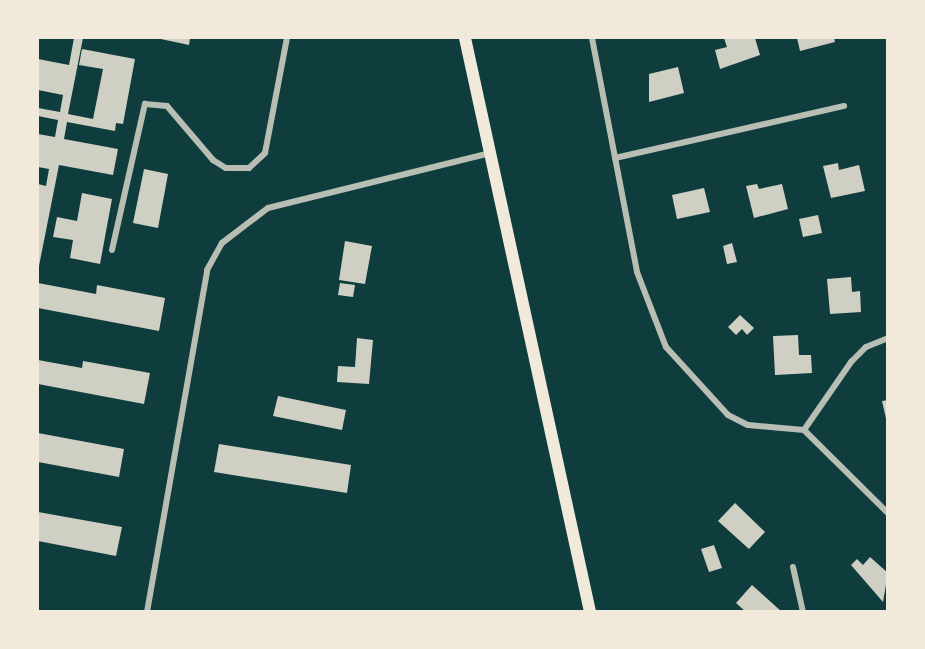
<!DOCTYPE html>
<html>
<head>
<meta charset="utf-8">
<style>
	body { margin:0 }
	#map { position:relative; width:925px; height:649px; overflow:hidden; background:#0f3d3e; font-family:"Fira Sans Condensed",sans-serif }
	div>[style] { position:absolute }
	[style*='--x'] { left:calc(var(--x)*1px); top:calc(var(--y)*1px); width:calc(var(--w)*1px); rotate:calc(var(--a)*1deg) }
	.building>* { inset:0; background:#cfcfc3 }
	.minor>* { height:6px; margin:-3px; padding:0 3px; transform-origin:3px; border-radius:3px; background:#b8beb3 }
	.primary>* { height:12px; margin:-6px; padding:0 6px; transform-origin:6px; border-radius:6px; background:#f1e9da }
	span { translate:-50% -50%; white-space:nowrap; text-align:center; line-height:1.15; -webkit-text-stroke:6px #f1e9da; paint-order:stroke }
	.frame { position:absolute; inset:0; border:39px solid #f1e9da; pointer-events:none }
</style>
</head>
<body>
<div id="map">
	<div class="building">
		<div style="clip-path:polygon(74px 38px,83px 38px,68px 114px,93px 119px,103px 69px,79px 65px,82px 49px,135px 59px,123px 124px,116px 123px,115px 131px,67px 122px,64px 139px,118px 149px,113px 175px,59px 165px,38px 271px,38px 184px,46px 186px,49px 169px,38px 167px,38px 134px,55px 137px,58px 120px,38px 116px,38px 108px,60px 112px,63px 95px,38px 90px,38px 59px,69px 65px)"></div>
		<div style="clip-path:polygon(156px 38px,190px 38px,189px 45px)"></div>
		<div style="clip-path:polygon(724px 38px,755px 38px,760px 55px,720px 69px,715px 50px,727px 47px)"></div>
		<div style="clip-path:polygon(797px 38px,834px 38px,835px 42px,800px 51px)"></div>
		<div style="clip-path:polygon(678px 67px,684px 93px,649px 102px,649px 74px)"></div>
		<div style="clip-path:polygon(838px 163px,839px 170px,859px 165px,865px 191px,831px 198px,823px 166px)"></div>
		<div style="clip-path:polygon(144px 169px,168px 174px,158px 228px,133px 223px)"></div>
		<div style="clip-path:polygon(757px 184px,759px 189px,782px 184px,788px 209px,754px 218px,746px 186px)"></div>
		<div style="clip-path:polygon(704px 188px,710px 212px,677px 219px,672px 195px)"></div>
		<div style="clip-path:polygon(82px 193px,112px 199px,100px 264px,70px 258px,73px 240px,53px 237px,57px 217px,77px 221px)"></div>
		<div style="clip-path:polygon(818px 215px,822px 233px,803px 237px,799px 219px)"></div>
		<div style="clip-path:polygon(345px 241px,372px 246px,365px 284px,339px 280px)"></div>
		<div style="clip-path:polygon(732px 243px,737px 262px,727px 264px,723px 246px)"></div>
		<div style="clip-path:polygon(851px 277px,852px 292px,860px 291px,861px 312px,830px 314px,827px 279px)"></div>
		<div style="clip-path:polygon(38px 283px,96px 294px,97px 285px,165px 298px,159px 331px,38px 308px)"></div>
		<div style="clip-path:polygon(340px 283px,355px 285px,353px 297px,338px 295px)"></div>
		<div style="clip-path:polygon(740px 315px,754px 328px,747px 335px,742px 329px,736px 335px,728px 327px)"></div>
		<div style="clip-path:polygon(798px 335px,799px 355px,811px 355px,812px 373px,775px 375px,773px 336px)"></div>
		<div style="clip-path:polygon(357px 338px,373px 340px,369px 384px,337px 382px,338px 366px,355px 367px)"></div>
		<div style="clip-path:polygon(38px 360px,82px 368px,83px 361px,150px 373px,144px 404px,38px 384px)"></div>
		<div style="clip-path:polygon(278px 396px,346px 410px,342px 430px,273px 416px)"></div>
		<div style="clip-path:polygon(888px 400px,888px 423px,887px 423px,882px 401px)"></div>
		<div style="clip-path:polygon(38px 433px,124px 449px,119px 477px,38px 462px)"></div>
		<div style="clip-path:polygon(219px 444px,351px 465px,347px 493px,214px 472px)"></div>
		<div style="clip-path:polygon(735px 503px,765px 532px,749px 549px,718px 521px)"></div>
		<div style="clip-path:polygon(38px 512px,122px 527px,116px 556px,38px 541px)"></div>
		<div style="clip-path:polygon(714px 545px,722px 568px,709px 572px,701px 549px)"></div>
		<div style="clip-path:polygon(870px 557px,888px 573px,883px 602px,851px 565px,857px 559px,863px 565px)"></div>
		<div style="clip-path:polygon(752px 585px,782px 612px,746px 612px,736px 603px)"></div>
	</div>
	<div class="minor">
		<div style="--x:592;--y:38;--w:238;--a:79.1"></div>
		<div style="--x:637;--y:272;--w:80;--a:68.9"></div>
		<div style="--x:666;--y:347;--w:92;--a:47.6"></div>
		<div style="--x:728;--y:415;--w:22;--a:27"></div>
		<div style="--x:748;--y:425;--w:56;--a:5.1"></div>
		<div style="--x:804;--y:430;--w:118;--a:44.7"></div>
		<div style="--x:615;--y:158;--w:235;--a:-12.8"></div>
		<div style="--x:112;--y:250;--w:150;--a:-77.3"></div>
		<div style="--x:145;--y:104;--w:22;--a:5"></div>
		<div style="--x:167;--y:106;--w:71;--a:49.6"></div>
		<div style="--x:213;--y:160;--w:15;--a:32"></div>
		<div style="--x:226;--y:168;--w:23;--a:0"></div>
		<div style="--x:249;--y:168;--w:22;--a:-43"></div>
		<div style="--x:265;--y:153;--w:117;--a:-79.2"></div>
		<div style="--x:804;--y:430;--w:83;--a:-55.3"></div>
		<div style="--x:851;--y:362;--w:21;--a:-45"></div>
		<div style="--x:866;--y:347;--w:24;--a:-22"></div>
		<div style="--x:793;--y:567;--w:46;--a:77.5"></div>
		<div style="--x:147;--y:612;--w:347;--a:-80"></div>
		<div style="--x:207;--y:270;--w:31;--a:-61"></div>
		<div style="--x:222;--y:243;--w:58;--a:-37.3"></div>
		<div style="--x:268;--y:208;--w:230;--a:-13.9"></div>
	</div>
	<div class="primary">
		<div style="--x:465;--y:38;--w:587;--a:77.71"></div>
	</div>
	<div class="frame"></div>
</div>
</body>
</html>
